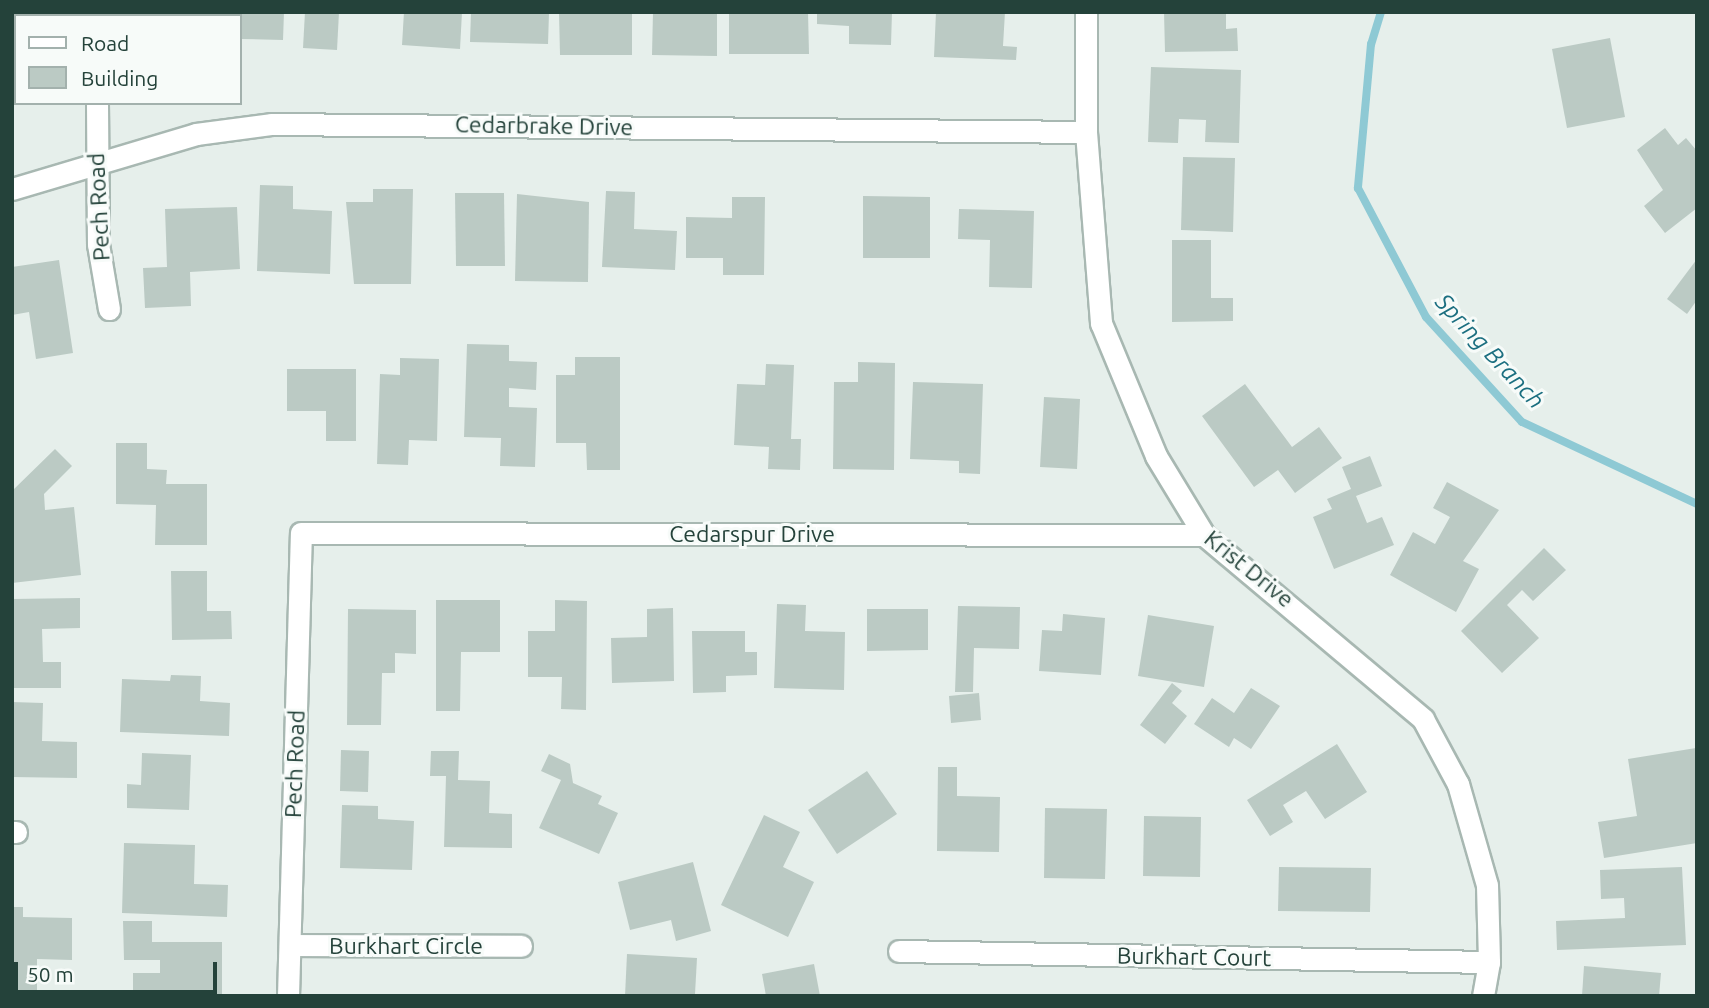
<!DOCTYPE html>
<html>
<head>
<meta charset="utf-8">
<style>
	body { margin:0 }
	#map { position:relative; width:1709px; height:1008px; overflow:hidden; background:#e6efeb; font-family:Ubuntu,sans-serif }
	div>[style] { position:absolute }
	[style*='--x'] { left:calc(var(--x)*1px); top:calc(var(--y)*1px); width:calc(var(--w)*1px); rotate:calc(var(--a)*1deg) }
	.stream>* { height:8px; margin:-4px; padding:0 4px; transform-origin:4px; border-radius:4px; background:#8ec9d4 }
	.building>* { inset:0; background:#bbcac4 }
	.roads { filter:drop-shadow(2px 0 #a8b8b2) drop-shadow(-2px 0 #a8b8b2) drop-shadow(0 2px #a8b8b2) drop-shadow(0 -2px #a8b8b2) }
	.street>* { height:21px; margin:-10.5px; padding:0 10.5px; transform-origin:10.5px; border-radius:10.5px; background:#fff }
	span { translate:-50% -50%; white-space:nowrap; text-align:center; line-height:1.15; -webkit-text-stroke:6px #f7fbf9; paint-order:stroke }
	.street-label { font-size:23px; color:#24423a }
	.water-label { font-size:24px; color:#1c6f80; font-style:italic }
	.frame { position:absolute; inset:0; border:14px solid #24423a; pointer-events:none }
	.legend { position:absolute; left:14px; top:14px; width:228px; height:91px; box-sizing:border-box; background:#f7fbf9; border:2px solid #a3b1ad; margin:0; padding:9px 12px; list-style:none; font-size:21px; color:#24423a }
	.legend li { display:flex; align-items:center; gap:14px; height:35px }
	.legend b { width:35px; border:2px solid #a3b1ad }
	.scale { position:absolute; left:14px; top:962px; width:203px; height:32px; box-sizing:border-box; border:4px solid #24423a; border-top:0; padding-left:9px; font-size:21px; line-height:24px; white-space:nowrap; color:#24423a; -webkit-text-stroke:5px #f7fbf9; paint-order:stroke }
</style>
</head>
<body>
<div id="map">
	<div class="stream">
		<div style="--x:1381;--y:12;--w:34;--a:107"></div>
		<div style="--x:1371;--y:44;--w:145;--a:95.2"></div>
		<div style="--x:1358;--y:188;--w:146;--a:62.2"></div>
		<div style="--x:1426;--y:317;--w:142;--a:47.6"></div>
		<div style="--x:1522;--y:422;--w:193;--a:25.1"></div>
	</div>
	<div class="building">
		<div style="clip-path:polygon(241px 12px,284px 12px,283px 40px,240px 39px)"></div>
		<div style="clip-path:polygon(305px 12px,339px 12px,337px 50px,303px 48px)"></div>
		<div style="clip-path:polygon(404px 12px,462px 12px,460px 49px,402px 45px)"></div>
		<div style="clip-path:polygon(471px 12px,549px 12px,548px 44px,470px 42px)"></div>
		<div style="clip-path:polygon(559px 12px,632px 12px,632px 55px,560px 55px)"></div>
		<div style="clip-path:polygon(653px 12px,717px 12px,717px 56px,652px 55px)"></div>
		<div style="clip-path:polygon(729px 12px,808px 12px,809px 54px,729px 54px)"></div>
		<div style="clip-path:polygon(817px 12px,892px 12px,891px 45px,849px 44px,849px 26px,817px 24px)"></div>
		<div style="clip-path:polygon(936px 12px,1005px 12px,1003px 46px,1017px 47px,1016px 60px,934px 57px)"></div>
		<div style="clip-path:polygon(1164px 12px,1226px 12px,1226px 29px,1237px 28px,1238px 51px,1165px 52px)"></div>
		<div style="clip-path:polygon(12px 15px,16px 15px,16px 97px,12px 97px)"></div>
		<div style="clip-path:polygon(1610px 38px,1625px 117px,1567px 128px,1552px 49px)"></div>
		<div style="clip-path:polygon(1151px 67px,1241px 70px,1239px 143px,1205px 142px,1206px 120px,1179px 119px,1178px 143px,1148px 142px)"></div>
		<div style="clip-path:polygon(1665px 128px,1678px 145px,1686px 138px,1697px 151px,1697px 208px,1665px 233px,1644px 206px,1663px 190px,1637px 150px)"></div>
		<div style="clip-path:polygon(1183px 157px,1235px 158px,1233px 232px,1181px 230px)"></div>
		<div style="clip-path:polygon(260px 185px,293px 186px,293px 209px,332px 211px,330px 274px,257px 271px)"></div>
		<div style="clip-path:polygon(373px 189px,413px 189px,411px 284px,354px 284px,346px 202px,373px 202px)"></div>
		<div style="clip-path:polygon(606px 191px,635px 192px,634px 229px,677px 231px,675px 270px,602px 267px)"></div>
		<div style="clip-path:polygon(455px 193px,504px 193px,505px 266px,456px 266px)"></div>
		<div style="clip-path:polygon(517px 194px,589px 202px,588px 282px,515px 281px)"></div>
		<div style="clip-path:polygon(863px 196px,930px 197px,930px 258px,863px 258px)"></div>
		<div style="clip-path:polygon(732px 197px,765px 197px,764px 275px,723px 275px,723px 258px,686px 258px,686px 217px,732px 218px)"></div>
		<div style="clip-path:polygon(237px 207px,240px 269px,190px 272px,191px 306px,145px 308px,143px 268px,167px 267px,165px 209px)"></div>
		<div style="clip-path:polygon(959px 209px,1034px 211px,1032px 288px,989px 287px,990px 240px,958px 239px)"></div>
		<div style="clip-path:polygon(1172px 240px,1211px 240px,1211px 298px,1233px 298px,1233px 321px,1172px 322px)"></div>
		<div style="clip-path:polygon(1697px 259px,1697px 300px,1687px 314px,1667px 299px)"></div>
		<div style="clip-path:polygon(59px 260px,73px 353px,36px 359px,29px 312px,12px 315px,12px 267px)"></div>
		<div style="clip-path:polygon(467px 344px,509px 345px,509px 361px,537px 362px,536px 390px,509px 388px,509px 407px,537px 408px,535px 467px,500px 466px,501px 438px,464px 437px)"></div>
		<div style="clip-path:polygon(575px 357px,620px 357px,620px 470px,587px 470px,586px 443px,556px 443px,556px 375px,575px 375px)"></div>
		<div style="clip-path:polygon(400px 358px,439px 359px,437px 441px,409px 440px,408px 465px,377px 464px,380px 374px,400px 375px)"></div>
		<div style="clip-path:polygon(858px 362px,895px 363px,894px 470px,833px 469px,834px 382px,858px 382px)"></div>
		<div style="clip-path:polygon(766px 364px,794px 365px,791px 439px,801px 439px,800px 470px,768px 469px,769px 447px,734px 445px,737px 384px,765px 385px)"></div>
		<div style="clip-path:polygon(287px 369px,356px 369px,356px 441px,326px 441px,326px 411px,287px 411px)"></div>
		<div style="clip-path:polygon(913px 382px,983px 384px,980px 474px,959px 473px,959px 461px,910px 459px)"></div>
		<div style="clip-path:polygon(1245px 384px,1292px 447px,1319px 427px,1342px 458px,1295px 493px,1278px 470px,1254px 487px,1202px 416px)"></div>
		<div style="clip-path:polygon(1044px 397px,1080px 399px,1077px 469px,1040px 467px)"></div>
		<div style="clip-path:polygon(116px 443px,147px 443px,147px 469px,167px 470px,166px 484px,207px 484px,207px 545px,155px 545px,156px 505px,116px 504px)"></div>
		<div style="clip-path:polygon(55px 449px,72px 466px,44px 494px,45px 510px,74px 507px,81px 575px,12px 583px,12px 491px)"></div>
		<div style="clip-path:polygon(1370px 456px,1382px 486px,1356px 496px,1367px 523px,1382px 517px,1394px 545px,1334px 569px,1313px 517px,1332px 509px,1327px 499px,1351px 489px,1342px 467px)"></div>
		<div style="clip-path:polygon(1447px 482px,1499px 510px,1463px 561px,1479px 569px,1456px 612px,1390px 575px,1413px 532px,1435px 544px,1450px 517px,1433px 508px)"></div>
		<div style="clip-path:polygon(1544px 548px,1566px 570px,1533px 601px,1522px 590px,1507px 605px,1539px 638px,1502px 673px,1461px 631px)"></div>
		<div style="clip-path:polygon(171px 571px,207px 571px,207px 611px,231px 611px,232px 639px,172px 640px)"></div>
		<div style="clip-path:polygon(80px 598px,80px 628px,42px 629px,43px 662px,61px 662px,61px 688px,12px 688px,12px 599px)"></div>
		<div style="clip-path:polygon(436px 600px,500px 600px,500px 652px,461px 652px,460px 711px,436px 711px)"></div>
		<div style="clip-path:polygon(555px 600px,587px 601px,586px 710px,561px 709px,562px 677px,528px 677px,528px 631px,555px 631px)"></div>
		<div style="clip-path:polygon(777px 604px,806px 605px,805px 631px,845px 632px,844px 690px,774px 688px)"></div>
		<div style="clip-path:polygon(958px 606px,1020px 607px,1019px 649px,974px 648px,973px 692px,955px 692px)"></div>
		<div style="clip-path:polygon(673px 608px,674px 681px,612px 683px,611px 638px,647px 637px,647px 609px)"></div>
		<div style="clip-path:polygon(348px 609px,416px 610px,416px 654px,395px 653px,395px 673px,382px 673px,381px 725px,347px 725px)"></div>
		<div style="clip-path:polygon(867px 609px,928px 609px,928px 650px,867px 651px)"></div>
		<div style="clip-path:polygon(1063px 614px,1105px 618px,1101px 675px,1039px 671px,1042px 630px,1062px 631px)"></div>
		<div style="clip-path:polygon(1148px 615px,1214px 626px,1204px 687px,1138px 676px)"></div>
		<div style="clip-path:polygon(692px 631px,745px 631px,745px 652px,757px 652px,757px 675px,726px 676px,726px 692px,693px 693px)"></div>
		<div style="clip-path:polygon(171px 675px,201px 676px,200px 701px,230px 703px,229px 736px,120px 732px,122px 679px,170px 681px)"></div>
		<div style="clip-path:polygon(1172px 683px,1182px 691px,1172px 703px,1187px 716px,1165px 744px,1140px 725px)"></div>
		<div style="clip-path:polygon(1251px 688px,1280px 706px,1251px 749px,1234px 738px,1229px 747px,1194px 724px,1212px 698px,1234px 713px)"></div>
		<div style="clip-path:polygon(979px 693px,981px 720px,951px 723px,949px 696px)"></div>
		<div style="clip-path:polygon(12px 702px,43px 703px,42px 741px,77px 742px,77px 778px,12px 777px)"></div>
		<div style="clip-path:polygon(1337px 744px,1367px 792px,1325px 819px,1306px 791px,1283px 805px,1293px 822px,1270px 836px,1247px 800px)"></div>
		<div style="clip-path:polygon(1696px 748px,1697px 843px,1604px 858px,1598px 822px,1637px 816px,1628px 759px)"></div>
		<div style="clip-path:polygon(341px 750px,369px 751px,368px 792px,340px 791px)"></div>
		<div style="clip-path:polygon(431px 751px,459px 751px,458px 780px,490px 781px,489px 813px,512px 814px,512px 848px,444px 847px,446px 776px,430px 776px)"></div>
		<div style="clip-path:polygon(142px 753px,191px 755px,189px 810px,127px 808px,127px 784px,141px 785px)"></div>
		<div style="clip-path:polygon(549px 754px,570px 764px,573px 783px,602px 796px,598px 804px,618px 813px,599px 854px,539px 828px,561px 780px,541px 771px)"></div>
		<div style="clip-path:polygon(938px 767px,957px 767px,957px 796px,1000px 797px,999px 852px,937px 851px)"></div>
		<div style="clip-path:polygon(867px 771px,897px 814px,837px 854px,808px 810px)"></div>
		<div style="clip-path:polygon(342px 805px,378px 806px,378px 819px,414px 821px,412px 870px,340px 868px)"></div>
		<div style="clip-path:polygon(1045px 808px,1107px 809px,1105px 879px,1044px 878px)"></div>
		<div style="clip-path:polygon(764px 815px,800px 832px,783px 867px,814px 882px,788px 937px,721px 905px)"></div>
		<div style="clip-path:polygon(1144px 816px,1201px 817px,1200px 877px,1143px 876px)"></div>
		<div style="clip-path:polygon(124px 843px,195px 845px,194px 884px,228px 885px,227px 917px,122px 913px)"></div>
		<div style="clip-path:polygon(693px 862px,711px 931px,676px 941px,671px 920px,630px 930px,618px 882px)"></div>
		<div style="clip-path:polygon(1279px 867px,1371px 868px,1370px 912px,1278px 911px)"></div>
		<div style="clip-path:polygon(1682px 867px,1686px 945px,1557px 950px,1556px 921px,1625px 918px,1624px 898px,1601px 899px,1600px 870px)"></div>
		<div style="clip-path:polygon(12px 907px,23px 907px,23px 917px,72px 918px,72px 960px,37px 959px,37px 996px,12px 996px)"></div>
		<div style="clip-path:polygon(123px 921px,152px 921px,152px 942px,222px 942px,222px 996px,133px 996px,133px 973px,160px 973px,160px 960px,124px 960px)"></div>
		<div style="clip-path:polygon(627px 954px,697px 958px,695px 994px,625px 996px)"></div>
		<div style="clip-path:polygon(814px 964px,820px 996px,766px 996px,762px 974px)"></div>
		<div style="clip-path:polygon(1584px 966px,1661px 973px,1659px 996px,1582px 996px)"></div>
	</div>
	<div class="roads">
		<div class="street">
			<div style="--x:1086;--y:12;--w:120;--a:90"></div>
			<div style="--x:1086;--y:132;--w:192;--a:85.5"></div>
			<div style="--x:1101;--y:323;--w:144;--a:67.5"></div>
			<div style="--x:1156;--y:456;--w:92;--a:58.7"></div>
			<div style="--x:1204;--y:535;--w:286;--a:40"></div>
			<div style="--x:1423;--y:719;--w:74;--a:61.7"></div>
			<div style="--x:1458;--y:784;--w:105;--a:74"></div>
			<div style="--x:1487;--y:885;--w:77;--a:88.5"></div>
			<div style="--x:1489;--y:962;--w:35;--a:100"></div>
			<div style="--x:99;--y:16;--w:4;--a:-90"></div>
			<div style="--x:97;--y:103;--w:141;--a:89.6"></div>
			<div style="--x:98;--y:244;--w:66;--a:80.4"></div>
			<div style="--x:12;--y:189;--w:192;--a:-16.6"></div>
			<div style="--x:196;--y:134;--w:77;--a:-7.5"></div>
			<div style="--x:272;--y:124;--w:814;--a:0.56"></div>
			<div style="--x:12;--y:832;--w:4;--a:0"></div>
			<div style="--x:290;--y:945;--w:231;--a:0.2"></div>
			<div style="--x:899;--y:951;--w:590;--a:1.07"></div>
			<div style="--x:288;--y:996;--w:463;--a:-88.4"></div>
			<div style="--x:301;--y:533;--w:903;--a:0.13"></div>
		</div>
	</div>
	<div class="street-label">
		<span style="left:544px;top:126px;rotate:1deg">Cedarbrake Drive</span>
		<span style="left:99px;top:207px;rotate:-93deg">Pech Road</span>
		<span style="left:752px;top:534px">Cedarspur Drive</span>
		<span style="left:1249px;top:569px;rotate:39deg">Krist Drive</span>
		<span style="left:295px;top:764px;rotate:-88deg">Pech Road</span>
		<span style="left:406px;top:946px">Burkhart Circle</span>
		<span style="left:1194px;top:957px;rotate:1deg">Burkhart Court</span>
	</div>
	<div class="water-label">
		<span style="left:1490px;top:351px;rotate:47deg">Spring Branch</span>
	</div>
	<div class="frame"></div>
	<ul class="legend">
	<li><b style="height:9px;background:#fff"></b>Road</li>
	<li><b style="height:19px;background:#bbcac4"></b>Building</li>
	</ul>
	<div class="scale">50 m</div>
</div>
</body>
</html>
